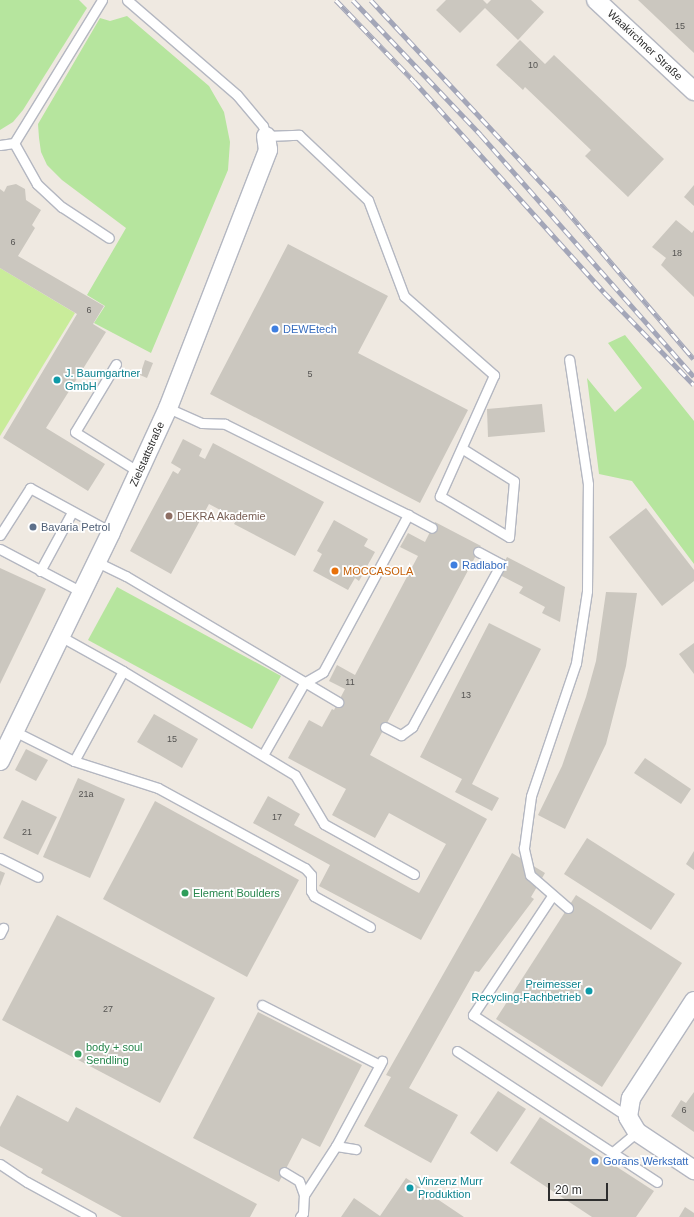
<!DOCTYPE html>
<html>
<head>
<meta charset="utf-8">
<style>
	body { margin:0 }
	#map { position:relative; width:694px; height:1217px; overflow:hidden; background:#efe9e1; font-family:Helvetica,sans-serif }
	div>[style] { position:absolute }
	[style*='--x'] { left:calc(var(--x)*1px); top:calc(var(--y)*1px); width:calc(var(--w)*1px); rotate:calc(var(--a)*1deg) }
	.green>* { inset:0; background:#b6e59e }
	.pitch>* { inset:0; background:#c9ec9a }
	.building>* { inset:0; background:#cbc7bf }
	.roads { filter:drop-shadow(1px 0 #b4b7c1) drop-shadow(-1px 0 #b4b7c1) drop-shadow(0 1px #b4b7c1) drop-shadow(0 -1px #b4b7c1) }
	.lane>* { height:9px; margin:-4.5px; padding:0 4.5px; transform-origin:4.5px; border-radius:4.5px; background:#fff }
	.street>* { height:18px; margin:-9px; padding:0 9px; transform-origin:9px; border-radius:9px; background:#fff }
	.rail>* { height:4.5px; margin-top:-2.25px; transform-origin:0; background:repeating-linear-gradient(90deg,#fff 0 9px,#a3a6b8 0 18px); box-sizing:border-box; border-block:1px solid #a3a6b8 }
	.dots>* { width:11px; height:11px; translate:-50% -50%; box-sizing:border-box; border:2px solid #fff; border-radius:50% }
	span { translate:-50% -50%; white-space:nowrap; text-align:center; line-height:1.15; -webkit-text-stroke:3.5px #fff; paint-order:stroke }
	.number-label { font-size:9px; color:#555452 }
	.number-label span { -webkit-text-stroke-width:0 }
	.street-label { font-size:11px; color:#2e2e2e }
	.shop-label { font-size:11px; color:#366cbe }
	.left { translate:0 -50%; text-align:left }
	.culture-label { font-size:11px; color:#0d838f }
	.right { translate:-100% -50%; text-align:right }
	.education-label { font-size:11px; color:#785e54 }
	.service-label { font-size:11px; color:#4e5e75 }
	.food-label { font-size:11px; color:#c56008 }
	.leisure-label { font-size:11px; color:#27864d }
	.scale { position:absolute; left:548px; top:1183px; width:60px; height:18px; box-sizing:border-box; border:2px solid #2e2e2e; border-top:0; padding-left:5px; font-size:12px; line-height:14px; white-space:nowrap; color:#2e2e2e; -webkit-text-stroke:3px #fff; paint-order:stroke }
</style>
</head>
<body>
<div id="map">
	<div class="green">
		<div style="clip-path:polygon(0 0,79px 0,87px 8px,23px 110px,13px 122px,0 130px)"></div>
		<div style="clip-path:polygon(127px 16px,209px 86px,224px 112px,230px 142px,228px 170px,151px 353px,94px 323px,105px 306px,87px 295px,126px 228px,62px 180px,47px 165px,41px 152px,39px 138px,38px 124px,100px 18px,110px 21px)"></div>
		<div style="clip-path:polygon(625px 335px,694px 421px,694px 564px,632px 481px,599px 474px,587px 378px,615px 412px,642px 388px,608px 343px)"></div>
		<div style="clip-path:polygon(117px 587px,281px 676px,252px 729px,88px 640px)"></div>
	</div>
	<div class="pitch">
		<div style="clip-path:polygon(0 268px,75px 313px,0 436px)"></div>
	</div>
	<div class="building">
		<div style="clip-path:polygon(446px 0,483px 0,487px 4px,491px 0,531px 0,544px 12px,518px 40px,485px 8px,460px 33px,436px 10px)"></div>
		<div style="clip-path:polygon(638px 0,694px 0,694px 53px)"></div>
		<div style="clip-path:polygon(520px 40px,545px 64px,554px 55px,664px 159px,628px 197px,585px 156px,591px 150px,525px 87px,523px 90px,496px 65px)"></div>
		<div style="clip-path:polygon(16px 184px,25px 189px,26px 200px,41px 210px,32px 225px,35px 228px,18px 256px,104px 306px,93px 324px,106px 332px,46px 428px,105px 464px,88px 491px,3px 438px,77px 314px,0 268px,0 189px,4px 192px,7px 186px)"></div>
		<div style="clip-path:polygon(694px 185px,694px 206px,684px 197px)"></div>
		<div style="clip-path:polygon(676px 220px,692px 233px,694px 230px,694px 297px,661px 265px,666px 258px,652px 247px)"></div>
		<div style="clip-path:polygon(288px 244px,388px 296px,358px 353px,468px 410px,420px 503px,210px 394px)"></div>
		<div style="clip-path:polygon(145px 360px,153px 363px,147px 378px,140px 375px)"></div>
		<div style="clip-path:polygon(542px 404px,545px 432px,488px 437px,487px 409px)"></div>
		<div style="clip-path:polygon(183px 439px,202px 449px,199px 456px,205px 459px,213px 443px,324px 502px,295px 556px,234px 524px,237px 519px,209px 504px,171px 574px,130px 551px,173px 471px,178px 474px,181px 469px,171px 463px)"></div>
		<div style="clip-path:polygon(646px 508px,694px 570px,694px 581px,662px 606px,609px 537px)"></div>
		<div style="clip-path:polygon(334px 520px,368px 539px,364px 546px,375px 552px,359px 581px,355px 578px,348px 590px,313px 571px,322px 554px,317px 551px)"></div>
		<div style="clip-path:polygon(435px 522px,481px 546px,370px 755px,487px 819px,421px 940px,319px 886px,330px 865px,253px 823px,268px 796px,300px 814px,294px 825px,419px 893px,446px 844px,389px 813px,375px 838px,332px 815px,346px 789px,288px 758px,309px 720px,322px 727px,332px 709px,334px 710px,345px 689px,329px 681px,337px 665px,355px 675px,418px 556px,400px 547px,408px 533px,425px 542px)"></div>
		<div style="clip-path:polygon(507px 557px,565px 587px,560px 622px,542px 613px,545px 607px,519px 593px,523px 587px,498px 574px)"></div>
		<div style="clip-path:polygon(0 568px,46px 589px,0 684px)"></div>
		<div style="clip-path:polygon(606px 592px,637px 593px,626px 666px,606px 744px,565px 829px,538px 815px,562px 766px,586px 697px,596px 661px)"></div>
		<div style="clip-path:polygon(489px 623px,541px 649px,472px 784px,499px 798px,492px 811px,455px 792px,462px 779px,420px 757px)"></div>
		<div style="clip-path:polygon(694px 643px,694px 674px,679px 654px)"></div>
		<div style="clip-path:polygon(154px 714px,198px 739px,182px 768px,137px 742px)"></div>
		<div style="clip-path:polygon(26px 749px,48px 760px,36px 781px,15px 770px)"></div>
		<div style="clip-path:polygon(645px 758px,691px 789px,681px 804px,634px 773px)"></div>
		<div style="clip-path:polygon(78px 778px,125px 799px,90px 878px,43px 857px)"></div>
		<div style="clip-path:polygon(22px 800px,57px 817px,38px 855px,3px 838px)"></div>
		<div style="clip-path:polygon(155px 801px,299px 880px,247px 977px,103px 899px)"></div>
		<div style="clip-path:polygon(587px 838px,675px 894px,651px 930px,564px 874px)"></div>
		<div style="clip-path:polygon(694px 851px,694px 870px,686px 864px)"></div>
		<div style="clip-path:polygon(512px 853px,545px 873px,531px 897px,534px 899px,479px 972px,475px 971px,409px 1088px,458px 1115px,431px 1163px,364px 1126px,391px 1077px,386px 1075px)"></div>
		<div style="clip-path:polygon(0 871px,5px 873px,0 886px)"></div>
		<div style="clip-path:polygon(576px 895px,682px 963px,602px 1087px,496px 1019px)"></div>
		<div style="clip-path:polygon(57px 915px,215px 998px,160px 1103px,2px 1020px)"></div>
		<div style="clip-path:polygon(258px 1012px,362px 1065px,320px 1147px,302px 1138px,279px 1182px,193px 1138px)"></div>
		<div style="clip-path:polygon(498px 1091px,526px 1109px,497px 1152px,470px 1133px)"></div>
		<div style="clip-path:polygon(694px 1092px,694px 1132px,671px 1116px,681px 1100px,686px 1103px)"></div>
		<div style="clip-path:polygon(17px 1095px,68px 1122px,76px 1107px,257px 1204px,250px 1217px,122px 1217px,41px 1173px,43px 1169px,0 1146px,0 1127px)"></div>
		<div style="clip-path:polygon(540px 1117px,654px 1191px,636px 1217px,592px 1217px,510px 1163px)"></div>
		<div style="clip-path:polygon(406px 1178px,464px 1217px,341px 1217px,354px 1198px,380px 1216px)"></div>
		<div style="clip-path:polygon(685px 1207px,694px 1213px,694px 1217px,679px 1217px)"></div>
	</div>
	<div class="roads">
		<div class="lane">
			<div style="--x:102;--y:0;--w:168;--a:121.6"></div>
			<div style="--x:14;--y:143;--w:47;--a:60.7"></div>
			<div style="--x:37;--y:184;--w:34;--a:43"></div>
			<div style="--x:62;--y:207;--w:56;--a:33.4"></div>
			<div style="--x:127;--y:0;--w:145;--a:40.8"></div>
			<div style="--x:237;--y:95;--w:40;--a:50"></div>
			<div style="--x:263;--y:126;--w:10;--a:73"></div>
			<div style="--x:266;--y:136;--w:33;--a:-2"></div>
			<div style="--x:299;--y:135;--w:95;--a:43.3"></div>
			<div style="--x:368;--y:200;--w:103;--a:69.4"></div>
			<div style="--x:404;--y:296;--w:120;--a:41.3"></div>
			<div style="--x:494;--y:375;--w:133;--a:114.1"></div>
			<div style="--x:440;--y:496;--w:80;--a:30.7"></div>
			<div style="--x:509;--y:537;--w:56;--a:-84.9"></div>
			<div style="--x:514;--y:481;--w:60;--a:-147.9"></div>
			<div style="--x:0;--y:145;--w:14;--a:-8"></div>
			<div style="--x:116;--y:364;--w:79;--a:121.1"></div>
			<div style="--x:75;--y:432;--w:75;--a:32"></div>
			<div style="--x:168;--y:408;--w:37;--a:24"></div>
			<div style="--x:202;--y:423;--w:23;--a:2"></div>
			<div style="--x:225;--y:424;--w:204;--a:26.4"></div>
			<div style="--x:0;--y:535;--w:56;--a:-57.4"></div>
			<div style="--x:30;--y:488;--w:92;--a:28.5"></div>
			<div style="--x:0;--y:549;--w:93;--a:27.7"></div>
			<div style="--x:97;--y:562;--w:32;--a:26"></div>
			<div style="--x:126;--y:576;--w:247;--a:30.7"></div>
			<div style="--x:40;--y:571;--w:67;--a:-61.5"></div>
			<div style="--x:60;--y:636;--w:72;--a:29.1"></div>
			<div style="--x:123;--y:671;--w:201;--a:31.2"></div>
			<div style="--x:295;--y:775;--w:57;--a:59.4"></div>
			<div style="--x:324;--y:824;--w:103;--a:29.1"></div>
			<div style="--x:385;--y:727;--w:18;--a:27"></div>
			<div style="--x:401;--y:735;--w:14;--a:-36"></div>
			<div style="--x:412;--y:727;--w:186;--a:-61.4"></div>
			<div style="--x:501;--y:564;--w:26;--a:-152"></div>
			<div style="--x:14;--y:731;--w:67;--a:26.6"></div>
			<div style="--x:74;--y:761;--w:88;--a:17.8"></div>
			<div style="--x:158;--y:788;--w:167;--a:28.6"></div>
			<div style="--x:305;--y:868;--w:9;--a:49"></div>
			<div style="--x:311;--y:875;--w:16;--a:90"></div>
			<div style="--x:311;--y:891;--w:6;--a:59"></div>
			<div style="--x:314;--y:896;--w:64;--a:29"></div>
			<div style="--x:263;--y:755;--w:83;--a:-60.3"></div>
			<div style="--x:304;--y:683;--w:22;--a:-30"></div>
			<div style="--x:323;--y:672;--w:179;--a:-61.6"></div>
			<div style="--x:408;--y:515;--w:27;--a:28"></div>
			<div style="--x:74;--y:761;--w:102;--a:-61.4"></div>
			<div style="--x:0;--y:858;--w:42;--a:26.6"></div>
			<div style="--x:552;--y:896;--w:143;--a:123.6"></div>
			<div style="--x:473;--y:1015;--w:186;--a:33.3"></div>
			<div style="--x:568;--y:908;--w:50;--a:-139"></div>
			<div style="--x:530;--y:875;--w:28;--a:-103"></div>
			<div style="--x:524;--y:848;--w:52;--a:-82.3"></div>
			<div style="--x:531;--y:796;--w:140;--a:-71.3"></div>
			<div style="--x:576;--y:663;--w:73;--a:-81.3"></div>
			<div style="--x:587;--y:591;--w:107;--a:-89.5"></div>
			<div style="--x:588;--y:484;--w:126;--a:-98.6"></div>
			<div style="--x:0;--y:934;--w:7;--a:-63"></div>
			<div style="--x:262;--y:1005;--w:132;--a:27"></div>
			<div style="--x:457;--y:1051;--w:239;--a:33.2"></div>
			<div style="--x:336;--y:1146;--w:20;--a:9"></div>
			<div style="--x:613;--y:1152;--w:31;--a:-40"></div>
			<div style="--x:0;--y:1164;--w:32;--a:34"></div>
			<div style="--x:27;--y:1182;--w:73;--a:28.7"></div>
			<div style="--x:284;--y:1172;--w:17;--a:31"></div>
			<div style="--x:299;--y:1181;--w:15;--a:70"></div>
			<div style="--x:300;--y:1217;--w:5;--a:-53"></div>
			<div style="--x:303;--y:1213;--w:18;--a:-87"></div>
			<div style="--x:304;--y:1195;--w:59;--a:-56.9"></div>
			<div style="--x:336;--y:1146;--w:97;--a:-61.6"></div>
		</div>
		<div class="street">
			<div style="--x:596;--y:0;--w:134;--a:42.9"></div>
			<div style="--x:0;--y:761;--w:254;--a:-64.1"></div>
			<div style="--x:111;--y:532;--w:136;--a:-65.3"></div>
			<div style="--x:168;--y:408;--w:277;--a:-68.8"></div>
			<div style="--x:268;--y:150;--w:14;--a:-98"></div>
			<div style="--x:694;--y:1001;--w:116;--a:123"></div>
			<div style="--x:631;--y:1098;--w:19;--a:99"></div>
			<div style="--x:628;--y:1117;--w:17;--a:59"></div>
			<div style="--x:637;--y:1132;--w:69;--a:33.7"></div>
		</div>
	</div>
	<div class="rail">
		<div style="--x:336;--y:0;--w:112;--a:46.1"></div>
		<div style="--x:414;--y:81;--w:284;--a:48"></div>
		<div style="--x:604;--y:292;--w:129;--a:45.9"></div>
		<div style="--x:353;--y:0;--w:186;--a:46.5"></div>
		<div style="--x:481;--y:135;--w:322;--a:48.6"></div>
		<div style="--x:371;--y:0;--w:270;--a:47"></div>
		<div style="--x:555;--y:197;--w:213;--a:49.4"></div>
	</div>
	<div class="dots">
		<div style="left:275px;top:329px;background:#3f7fe0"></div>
		<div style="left:57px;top:380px;background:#0f9aa8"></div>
		<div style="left:169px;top:516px;background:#8d6e63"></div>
		<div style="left:33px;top:527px;background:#5c6f8a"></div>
		<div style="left:454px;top:565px;background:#3f7fe0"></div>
		<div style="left:335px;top:571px;background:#e8710a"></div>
		<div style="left:185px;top:893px;background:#2e9e5b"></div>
		<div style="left:589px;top:991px;background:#0f9aa8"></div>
		<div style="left:78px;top:1054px;background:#2e9e5b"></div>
		<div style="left:595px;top:1161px;background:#3f7fe0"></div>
		<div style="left:410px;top:1188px;background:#0f9aa8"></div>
	</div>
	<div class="number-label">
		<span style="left:680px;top:26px">15</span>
		<span style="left:533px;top:65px">10</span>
		<span style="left:13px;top:242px">6</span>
		<span style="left:677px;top:253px">18</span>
		<span style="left:89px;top:310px">6</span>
		<span style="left:310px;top:374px">5</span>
		<span style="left:350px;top:682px">11</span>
		<span style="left:466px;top:695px">13</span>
		<span style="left:172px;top:739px">15</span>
		<span style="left:86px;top:794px">21a</span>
		<span style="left:277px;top:817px">17</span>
		<span style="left:27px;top:832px">21</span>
		<span style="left:108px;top:1009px">27</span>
		<span style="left:684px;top:1110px">6</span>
	</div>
	<div class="street-label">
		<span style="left:645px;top:45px;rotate:43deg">Waakirchner Straße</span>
		<span style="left:147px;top:454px;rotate:-66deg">Zielstattstraße</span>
	</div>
	<div class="shop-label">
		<span class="left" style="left:283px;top:329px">DEWEtech</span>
		<span class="left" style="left:462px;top:565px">Radlabor</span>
		<span class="left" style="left:603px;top:1161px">Gorans Werkstatt</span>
	</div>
	<div class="culture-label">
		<span class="left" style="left:65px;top:380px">J. Baumgartner<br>GmbH</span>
		<span class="right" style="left:581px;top:991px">Preimesser<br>Recycling-Fachbetrieb</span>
		<span class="left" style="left:418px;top:1188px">Vinzenz Murr<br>Produktion</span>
	</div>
	<div class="education-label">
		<span class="left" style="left:177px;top:516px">DEKRA Akademie</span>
	</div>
	<div class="service-label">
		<span class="left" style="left:41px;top:527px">Bavaria Petrol</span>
	</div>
	<div class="food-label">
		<span class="left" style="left:343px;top:571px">MOCCASOLA</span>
	</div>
	<div class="leisure-label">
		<span class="left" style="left:193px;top:893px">Element Boulders</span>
		<span class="left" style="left:86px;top:1054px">body + soul<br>Sendling</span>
	</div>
	<div class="scale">20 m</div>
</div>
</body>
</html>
